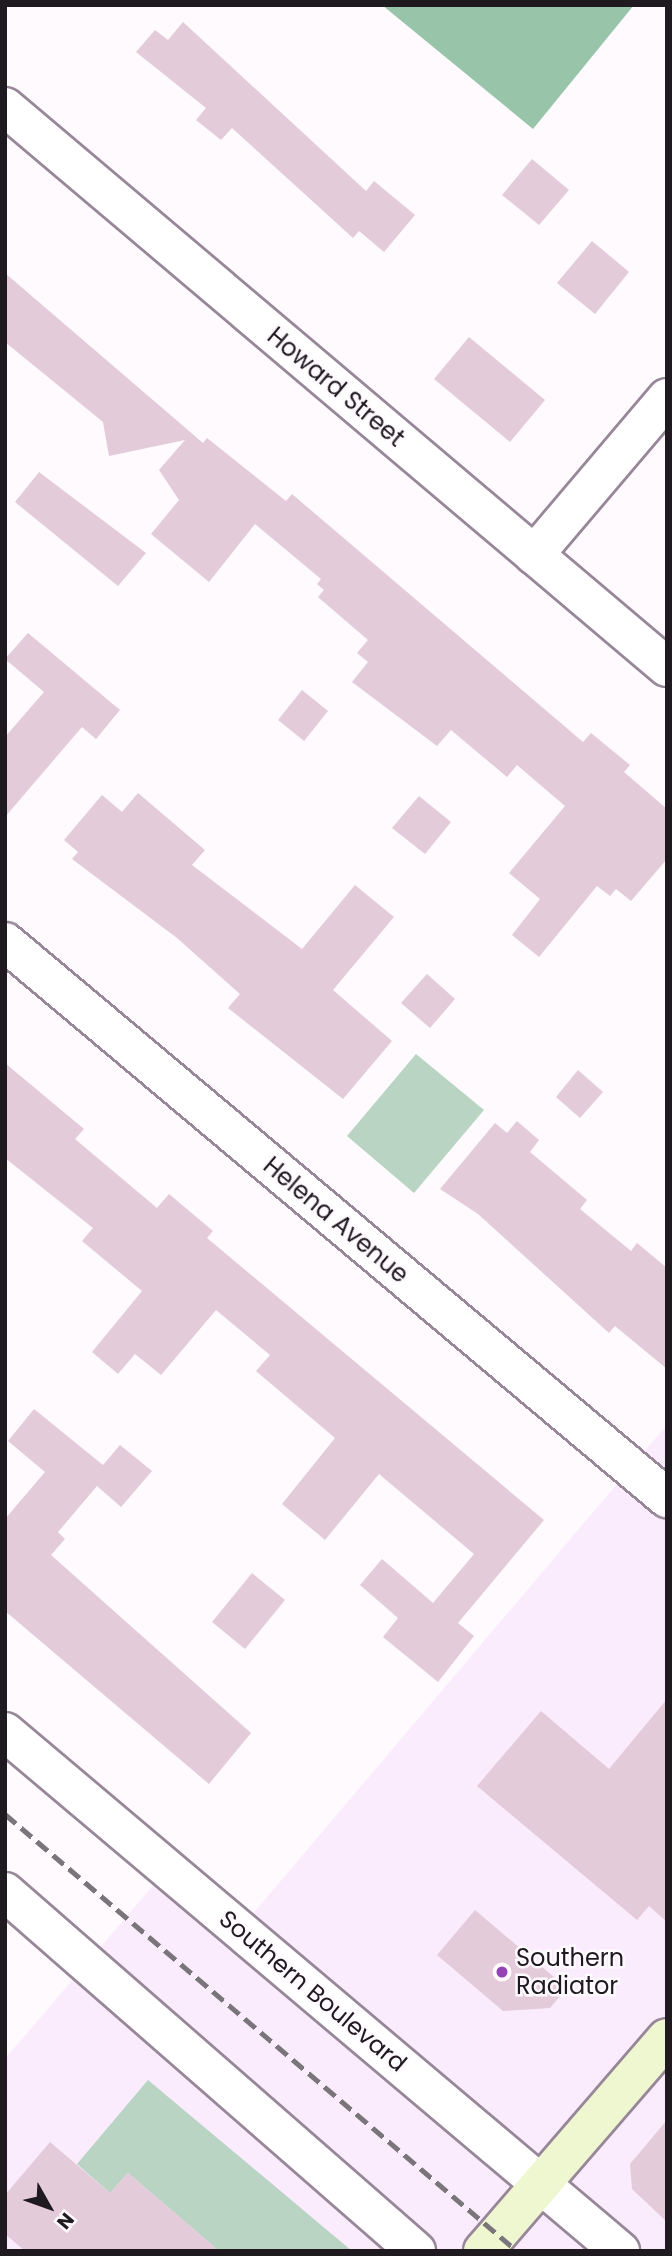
<!DOCTYPE html>
<html>
<head>
<meta charset="utf-8">
<style>
	body { margin:0 }
	#map { position:relative; width:672px; height:2256px; overflow:hidden; background:#fefafe; font-family:Poppins,sans-serif }
	div>[style] { position:absolute }
	[style*='--x'] { left:calc(var(--x)*1px); top:calc(var(--y)*1px); width:calc(var(--w)*1px); rotate:calc(var(--a)*1deg) }
	.built>* { inset:0; background:#faecfd }
	.green>* { inset:0; background:#b9d4c3 }
	.forest>* { inset:0; background:#98c4aa }
	.building>* { inset:0; background:#e3cbd9 }
	.roads { filter:drop-shadow(2px 0 #978799) drop-shadow(-2px 0 #978799) drop-shadow(0 2px #978799) drop-shadow(0 -2px #978799) }
	.minor>* { height:38px; margin:-19px; padding:0 19px; transform-origin:19px; border-radius:19px; background:#fff }
	.tertiary>* { height:38px; margin:-19px; padding:0 19px; transform-origin:19px; border-radius:19px; background:#fff }
	.secondary>* { height:38px; margin:-19px; padding:0 19px; transform-origin:19px; border-radius:19px; background:#eef7d0 }
	.rail>* { height:5px; margin-top:-2.5px; transform-origin:0; background:repeating-linear-gradient(90deg,#7a757b 0 14px,transparent 0 21px) }
	.dots>* { width:19px; height:19px; translate:-50% -50%; box-sizing:border-box; border:4px solid #fefafe; border-radius:50% }
	span { translate:-50% -50%; white-space:nowrap; text-align:center; line-height:1.15; -webkit-text-stroke:5px #fefafe; paint-order:stroke }
	.street-label { font-size:24px; color:#1f1920 }
	.poi-label { font-size:24px; color:#1f1920 }
	.left { translate:0 -50%; text-align:left }
	.frame { position:absolute; inset:0; border:7px solid #1f1920; pointer-events:none }
	.north { position:absolute; left:14px; top:2172px; width:70px; height:70px; -webkit-text-stroke:5px #fefafe; paint-order:stroke; rotate:130deg; font-size:19px; font-weight:700; line-height:28px; text-align:center; color:#1f1920 }
	.north::after { content:''; display:block; margin:auto; width:24px; height:32px; background:#1f1920; clip-path:polygon(50% 0,100% 100%,50% 72%,0 100%) }
</style>
</head>
<body>
<div id="map">
	<div class="built">
		<div style="clip-path:polygon(667px 1425px,667px 2251px,5px 2251px,5px 2059px,168px 1868px,240px 1929px)"></div>
	</div>
	<div class="green">
		<div style="clip-path:polygon(416px 1054px,484px 1110px,414px 1193px,347px 1136px)"></div>
		<div style="clip-path:polygon(148px 2080px,352px 2251px,219px 2251px,128px 2173px,110px 2193px,77px 2164px)"></div>
	</div>
	<div class="forest">
		<div style="clip-path:polygon(382px 5px,634px 5px,533px 129px)"></div>
	</div>
	<div class="building">
		<div style="clip-path:polygon(183px 22px,366px 191px,374px 181px,415px 215px,384px 252px,359px 231px,353px 238px,232px 128px,221px 140px,196px 120px,206px 108px,136px 52px,155px 30px,168px 40px)"></div>
		<div style="clip-path:polygon(532px 159px,569px 190px,539px 225px,502px 195px)"></div>
		<div style="clip-path:polygon(592px 241px,629px 272px,595px 314px,557px 283px)"></div>
		<div style="clip-path:polygon(5px 273px,203px 443px,207px 438px,286px 501px,292px 494px,583px 742px,591px 733px,630px 765px,624px 772px,667px 809px,667px 859px,631px 901px,616px 889px,610px 896px,597px 886px,539px 957px,512px 935px,540px 899px,509px 873px,565px 806px,517px 765px,507px 777px,451px 730px,437px 746px,352px 682px,368px 662px,357px 653px,368px 640px,318px 597px,324px 590px,317px 584px,321px 579px,255px 524px,209px 582px,151px 534px,179px 500px,159px 470px,185px 440px,109px 456px,103px 422px,5px 342px)"></div>
		<div style="clip-path:polygon(469px 337px,545px 400px,510px 442px,434px 379px)"></div>
		<div style="clip-path:polygon(39px 472px,146px 553px,118px 586px,15px 502px)"></div>
		<div style="clip-path:polygon(28px 633px,120px 710px,96px 739px,82px 727px,5px 817px,5px 737px,44px 692px,5px 659px)"></div>
		<div style="clip-path:polygon(302px 690px,328px 711px,304px 741px,278px 720px)"></div>
		<div style="clip-path:polygon(138px 793px,205px 850px,192px 865px,302px 949px,355px 885px,394px 917px,333px 990px,392px 1041px,343px 1099px,228px 1008px,240px 994px,177px 938px,72px 859px,78px 852px,64px 840px,102px 795px,122px 812px)"></div>
		<div style="clip-path:polygon(419px 796px,451px 822px,425px 854px,392px 828px)"></div>
		<div style="clip-path:polygon(427px 974px,455px 999px,430px 1028px,401px 1003px)"></div>
		<div style="clip-path:polygon(5px 1063px,84px 1129px,75px 1139px,157px 1208px,169px 1194px,213px 1231px,207px 1238px,544px 1520px,458px 1623px,474px 1636px,438px 1682px,383px 1637px,398px 1618px,360px 1585px,382px 1559px,433px 1603px,474px 1554px,379px 1474px,325px 1540px,282px 1504px,335px 1438px,256px 1371px,270px 1355px,216px 1310px,161px 1375px,135px 1354px,118px 1374px,92px 1352px,142px 1291px,82px 1241px,93px 1228px,5px 1158px)"></div>
		<div style="clip-path:polygon(578px 1070px,603px 1092px,580px 1118px,556px 1097px)"></div>
		<div style="clip-path:polygon(517px 1121px,539px 1140px,530px 1152px,587px 1200px,580px 1209px,631px 1251px,637px 1243px,667px 1268px,667px 1369px,615px 1326px,609px 1333px,478px 1214px,440px 1189px,495px 1123px,507px 1133px)"></div>
		<div style="clip-path:polygon(34px 1409px,103px 1465px,120px 1445px,152px 1471px,121px 1507px,97px 1486px,58px 1532px,65px 1539px,51px 1555px,251px 1733px,209px 1784px,5px 1611px,5px 1519px,45px 1472px,8px 1441px)"></div>
		<div style="clip-path:polygon(252px 1573px,285px 1600px,245px 1649px,212px 1622px)"></div>
		<div style="clip-path:polygon(667px 1699px,667px 1922px,649px 1906px,637px 1920px,477px 1786px,541px 1711px,609px 1769px)"></div>
		<div style="clip-path:polygon(475px 1910px,567px 1988px,550px 2008px,503px 2011px,437px 1955px)"></div>
		<div style="clip-path:polygon(667px 2120px,667px 2222px,632px 2189px,630px 2164px)"></div>
		<div style="clip-path:polygon(50px 2142px,110px 2193px,128px 2173px,219px 2251px,25px 2251px,5px 2234px,5px 2195px)"></div>
	</div>
	<div class="roads">
		<div class="minor">
			<div style="--x:5;--y:107;--w:867;--a:40.23"></div>
			<div style="--x:534;--y:555;--w:206;--a:-49.7"></div>
			<div style="--x:5;--y:942;--w:865;--a:40.03"></div>
		</div>
		<div class="tertiary">
			<div style="--x:5;--y:1732;--w:805;--a:40.16"></div>
			<div style="--x:5;--y:1892;--w:546;--a:41.14"></div>
		</div>
		<div class="secondary">
			<div style="--x:483;--y:2251;--w:281;--a:-49.2"></div>
		</div>
	</div>
	<div class="rail">
		<div style="--x:5;--y:1814;--w:673;--a:40.48"></div>
	</div>
	<div class="dots">
		<div style="left:502px;top:1972px;background:#9343b3"></div>
	</div>
	<div class="street-label">
		<span style="left:336px;top:387px;rotate:40deg">Howard Street</span>
		<span style="left:336px;top:1220px;rotate:40deg">Helena Avenue</span>
		<span style="left:313px;top:1991px;rotate:40deg">Southern Boulevard</span>
	</div>
	<div class="poi-label">
		<span class="left" style="left:516px;top:1972px">Southern<br>Radiator</span>
	</div>
	<div class="frame"></div>
	<div class="north">N</div>
</div>
</body>
</html>
